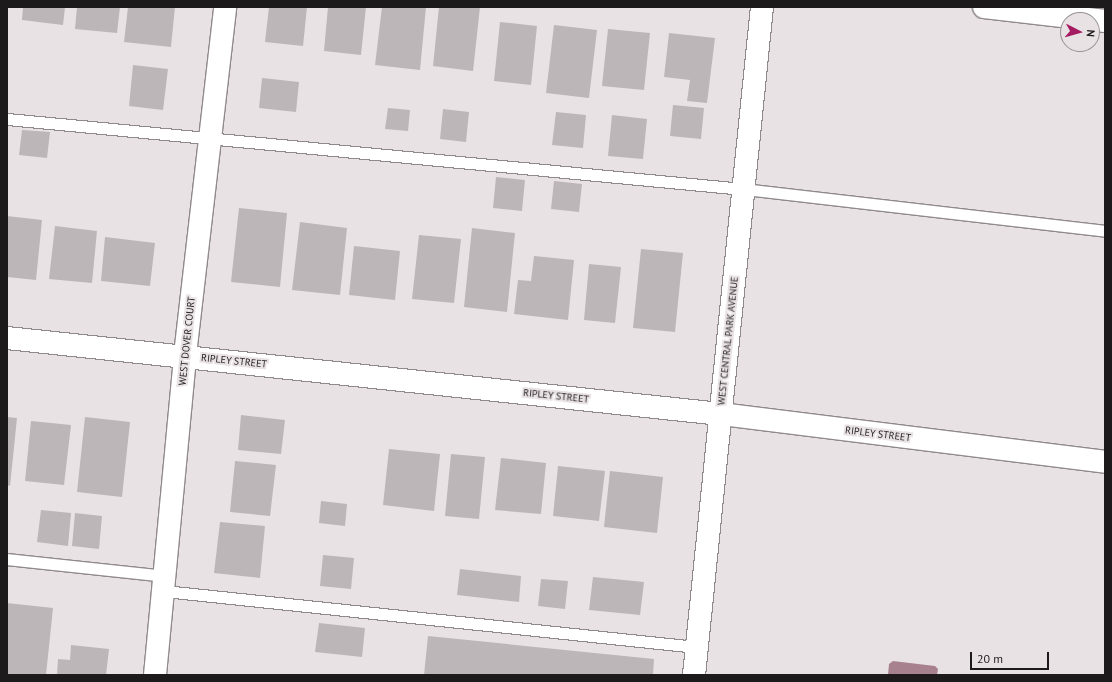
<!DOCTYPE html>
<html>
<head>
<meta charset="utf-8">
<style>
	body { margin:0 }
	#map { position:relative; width:1112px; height:682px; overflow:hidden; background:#e9e2e4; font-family:"PT Sans",sans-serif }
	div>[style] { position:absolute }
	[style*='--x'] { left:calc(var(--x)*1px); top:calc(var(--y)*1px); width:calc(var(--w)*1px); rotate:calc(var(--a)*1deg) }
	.water>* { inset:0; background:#a7828e }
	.building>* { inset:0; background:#bdb6b8 }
	.roads { filter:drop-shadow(1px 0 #90898b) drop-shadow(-1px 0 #90898b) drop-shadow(0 1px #90898b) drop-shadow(0 -1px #90898b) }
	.service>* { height:11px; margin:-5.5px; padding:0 5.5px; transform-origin:5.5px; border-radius:5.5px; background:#fff }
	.minor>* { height:22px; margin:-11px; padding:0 11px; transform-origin:11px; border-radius:11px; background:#fff }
	.secondary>* { height:22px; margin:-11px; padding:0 11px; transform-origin:11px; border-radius:11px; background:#fff }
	span { translate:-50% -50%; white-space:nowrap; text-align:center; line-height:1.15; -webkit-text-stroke:4px #e9e2e4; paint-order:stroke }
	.street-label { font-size:10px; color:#1d1a1b }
	.frame { position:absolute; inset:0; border:8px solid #1d1a1b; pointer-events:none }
	.north { position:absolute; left:1060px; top:12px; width:40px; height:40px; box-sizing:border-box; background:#e9e2e4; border:1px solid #979294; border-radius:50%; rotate:96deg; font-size:11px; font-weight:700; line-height:16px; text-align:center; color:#1d1a1b }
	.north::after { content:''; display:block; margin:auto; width:14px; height:18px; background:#a51b61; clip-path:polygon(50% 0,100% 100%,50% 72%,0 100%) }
	.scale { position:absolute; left:970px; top:652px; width:79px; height:18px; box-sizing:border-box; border:2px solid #1d1a1b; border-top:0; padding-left:5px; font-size:12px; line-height:14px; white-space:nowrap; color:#1d1a1b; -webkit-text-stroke:3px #e9e2e4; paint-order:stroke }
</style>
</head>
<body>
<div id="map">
	<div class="water">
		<div style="clip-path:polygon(893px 661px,935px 666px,938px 669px,937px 675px,888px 675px,889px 664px)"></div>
	</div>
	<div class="building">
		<div style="clip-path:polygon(23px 7px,65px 7px,63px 25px,22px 20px)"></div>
		<div style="clip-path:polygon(77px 7px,120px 7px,117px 33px,75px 29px)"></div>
		<div style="clip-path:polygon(128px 7px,175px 7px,171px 47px,124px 42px)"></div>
		<div style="clip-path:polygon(269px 7px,307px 7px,303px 46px,265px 42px)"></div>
		<div style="clip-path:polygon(328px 7px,366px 7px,361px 55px,324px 51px)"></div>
		<div style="clip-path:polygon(382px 7px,426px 7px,420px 70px,375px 65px)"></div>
		<div style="clip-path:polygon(439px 7px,480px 7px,473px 71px,433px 66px)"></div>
		<div style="clip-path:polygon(500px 22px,537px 26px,531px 85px,494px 81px)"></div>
		<div style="clip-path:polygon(554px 25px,597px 30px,589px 98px,546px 93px)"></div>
		<div style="clip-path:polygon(608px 29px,650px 33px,644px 90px,602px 86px)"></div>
		<div style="clip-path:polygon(669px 33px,715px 38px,707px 103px,687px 101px,690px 80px,664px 77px)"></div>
		<div style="clip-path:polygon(133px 65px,168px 69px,163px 110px,129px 106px)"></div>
		<div style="clip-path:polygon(262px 78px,299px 82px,296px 112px,259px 108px)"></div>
		<div style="clip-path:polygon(673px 105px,704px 108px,701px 139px,670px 136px)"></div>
		<div style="clip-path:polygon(388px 108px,410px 110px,408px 131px,385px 129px)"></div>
		<div style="clip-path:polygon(443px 109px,469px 112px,466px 142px,440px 139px)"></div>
		<div style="clip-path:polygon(556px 112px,586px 115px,583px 148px,552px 145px)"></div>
		<div style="clip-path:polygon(612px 115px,647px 119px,643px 159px,608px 156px)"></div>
		<div style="clip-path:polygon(22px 130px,50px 132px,47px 158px,19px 155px)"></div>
		<div style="clip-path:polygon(496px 177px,525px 180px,522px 211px,493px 208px)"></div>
		<div style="clip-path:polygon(554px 181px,582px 184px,579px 212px,551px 209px)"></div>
		<div style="clip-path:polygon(239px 208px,287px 213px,280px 287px,231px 282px)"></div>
		<div style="clip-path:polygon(7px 216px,42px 220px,36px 280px,7px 277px)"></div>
		<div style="clip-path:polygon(300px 222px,347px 228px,340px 295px,292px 290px)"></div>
		<div style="clip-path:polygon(55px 226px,97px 231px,92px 283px,49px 279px)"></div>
		<div style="clip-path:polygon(472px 228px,515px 233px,507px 312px,464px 307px)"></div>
		<div style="clip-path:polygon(419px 235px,461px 239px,454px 303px,412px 299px)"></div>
		<div style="clip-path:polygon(105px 237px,155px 243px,150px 286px,101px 281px)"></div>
		<div style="clip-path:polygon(354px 246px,400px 251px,395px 300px,349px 295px)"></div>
		<div style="clip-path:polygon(641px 249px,683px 253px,675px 332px,633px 328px)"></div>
		<div style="clip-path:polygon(534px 256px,574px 260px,568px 320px,514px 314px,518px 280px,531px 281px)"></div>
		<div style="clip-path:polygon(589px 264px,621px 267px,615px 323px,584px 320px)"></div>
		<div style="clip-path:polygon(241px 415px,285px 420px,281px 454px,238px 450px)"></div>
		<div style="clip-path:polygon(7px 417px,17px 418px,10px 486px,7px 485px)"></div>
		<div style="clip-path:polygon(85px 417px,130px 422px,122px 497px,77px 492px)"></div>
		<div style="clip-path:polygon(31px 421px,71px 425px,64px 485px,25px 481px)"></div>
		<div style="clip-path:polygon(389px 449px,440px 454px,434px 511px,383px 505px)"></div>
		<div style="clip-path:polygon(451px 454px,485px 457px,479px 519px,445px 516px)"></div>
		<div style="clip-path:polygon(501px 458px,546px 463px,541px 514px,495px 510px)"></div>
		<div style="clip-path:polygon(235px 461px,276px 465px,270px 516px,230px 512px)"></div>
		<div style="clip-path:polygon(558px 466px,605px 471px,599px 521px,553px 516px)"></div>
		<div style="clip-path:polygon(610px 471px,663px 477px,657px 533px,604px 527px)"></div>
		<div style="clip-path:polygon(321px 501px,347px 504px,345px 526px,319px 523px)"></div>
		<div style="clip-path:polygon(41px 510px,71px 513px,68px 546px,37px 542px)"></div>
		<div style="clip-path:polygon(75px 513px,102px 516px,99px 549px,72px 546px)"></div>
		<div style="clip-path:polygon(220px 522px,265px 526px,260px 578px,214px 573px)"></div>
		<div style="clip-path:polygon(323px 555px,354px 558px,351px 589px,320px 586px)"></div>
		<div style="clip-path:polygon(460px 569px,521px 576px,519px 602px,457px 595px)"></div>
		<div style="clip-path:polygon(593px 577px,644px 582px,640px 615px,589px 610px)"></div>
		<div style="clip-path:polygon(541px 579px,568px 581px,565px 609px,538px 606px)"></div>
		<div style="clip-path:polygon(7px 603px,53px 608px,46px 675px,7px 675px)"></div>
		<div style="clip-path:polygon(319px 623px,365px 628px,362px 657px,315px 652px)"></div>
		<div style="clip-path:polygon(428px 636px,654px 659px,653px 675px,424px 675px)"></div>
		<div style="clip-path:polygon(71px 645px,109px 649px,106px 675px,57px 675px,58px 659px,70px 660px)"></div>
	</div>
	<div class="roads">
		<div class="service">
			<div style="--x:7;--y:119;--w:740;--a:5.43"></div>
			<div style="--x:744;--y:189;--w:363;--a:6.6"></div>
			<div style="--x:7;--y:559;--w:159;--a:6.1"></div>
			<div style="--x:164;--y:591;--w:536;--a:6"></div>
		</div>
		<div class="minor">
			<div style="--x:984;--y:7;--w:122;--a:6.6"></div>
			<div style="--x:7;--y:338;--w:718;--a:6.08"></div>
			<div style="--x:721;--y:414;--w:387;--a:7.1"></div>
			<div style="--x:155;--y:675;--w:321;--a:-84.6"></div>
			<div style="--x:185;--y:355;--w:350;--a:-83.4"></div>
		</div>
		<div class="secondary">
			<div style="--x:694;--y:675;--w:671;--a:-84.19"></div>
		</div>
	</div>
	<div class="street-label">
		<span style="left:187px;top:341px;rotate:-84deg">WEST DOVER COURT</span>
		<span style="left:728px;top:341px;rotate:-84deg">WEST CENTRAL PARK AVENUE</span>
		<span style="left:234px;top:361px;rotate:6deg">RIPLEY STREET</span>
		<span style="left:556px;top:396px;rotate:6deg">RIPLEY STREET</span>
		<span style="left:878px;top:434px;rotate:7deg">RIPLEY STREET</span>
	</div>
	<div class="frame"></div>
	<div class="north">N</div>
	<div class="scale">20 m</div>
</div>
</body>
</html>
